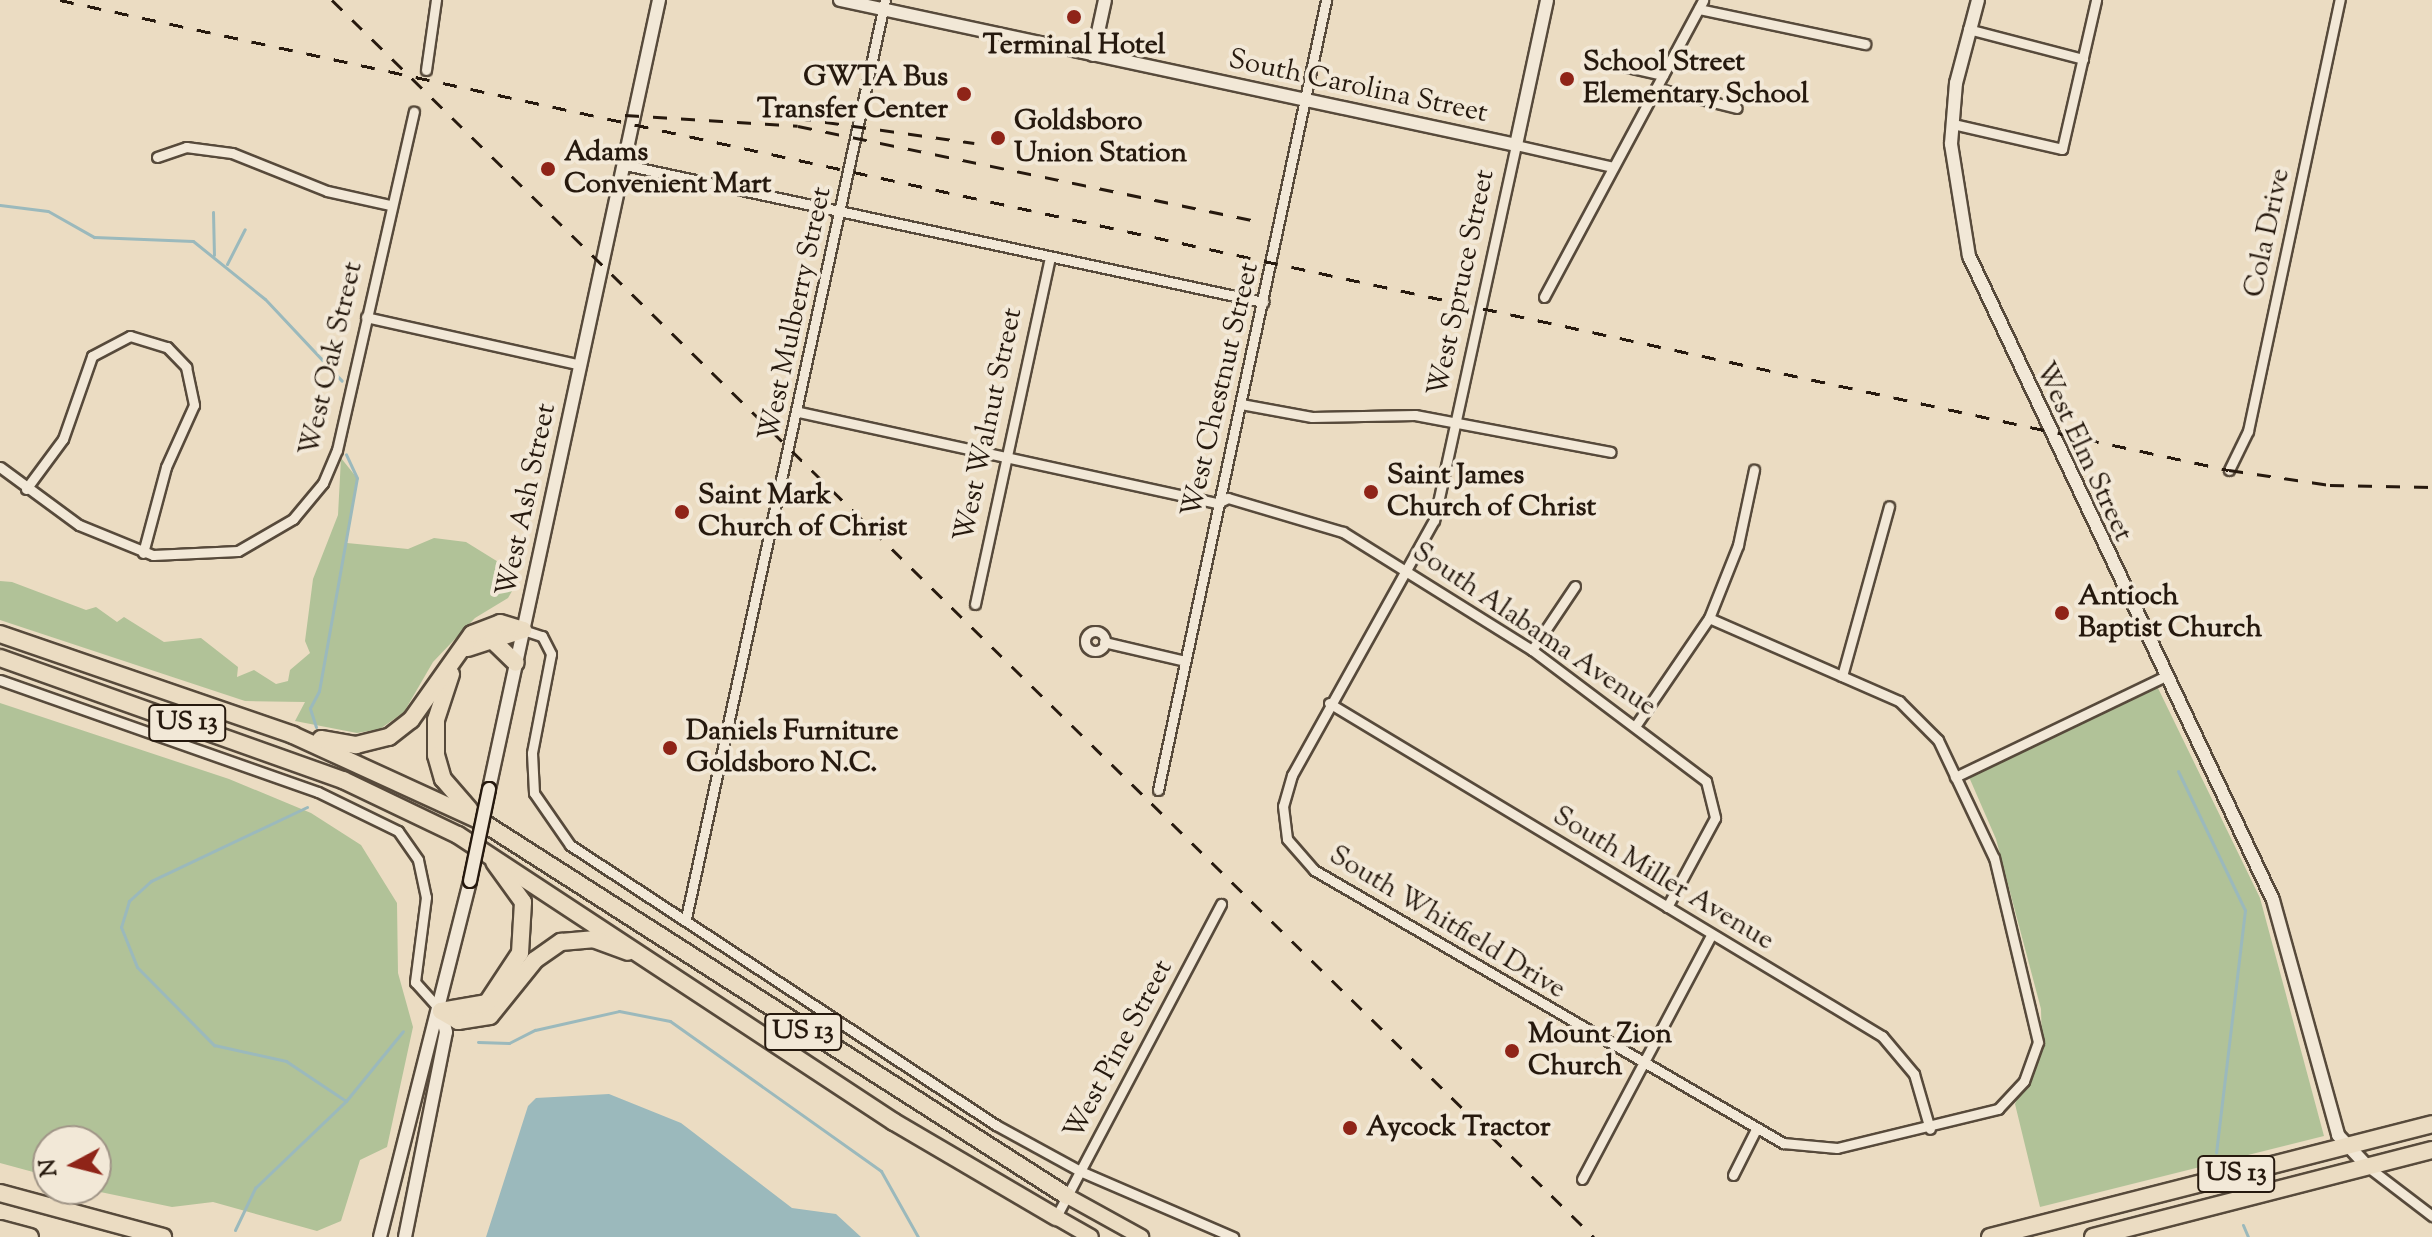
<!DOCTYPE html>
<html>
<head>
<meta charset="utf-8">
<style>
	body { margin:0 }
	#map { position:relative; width:2432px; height:1237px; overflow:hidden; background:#ebdcc2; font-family:"Sorts Mill Goudy",serif }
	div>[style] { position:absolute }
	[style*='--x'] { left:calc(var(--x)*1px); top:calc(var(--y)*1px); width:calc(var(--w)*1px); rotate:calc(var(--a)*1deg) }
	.green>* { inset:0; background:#b1c298 }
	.water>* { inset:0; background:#9bb9bc }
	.stream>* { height:3px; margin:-1.5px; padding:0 1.5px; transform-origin:1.5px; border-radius:1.5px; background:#9bb9bc }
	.roads { filter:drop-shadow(2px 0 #574a3b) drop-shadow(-2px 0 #574a3b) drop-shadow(0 2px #574a3b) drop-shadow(0 -2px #574a3b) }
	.street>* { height:9px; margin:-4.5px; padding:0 4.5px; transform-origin:4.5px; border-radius:4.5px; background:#f2e8d7 }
	.street>.ring { margin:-4.5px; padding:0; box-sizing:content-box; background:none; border:9px solid #f2e8d7; border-radius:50% }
	.secondary>* { height:12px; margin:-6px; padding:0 6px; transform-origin:6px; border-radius:6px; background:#f2e8d7 }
	.primary>* { height:14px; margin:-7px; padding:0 7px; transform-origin:7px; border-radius:7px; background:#ebdcc2 }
	.highway>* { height:16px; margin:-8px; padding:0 8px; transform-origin:8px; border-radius:8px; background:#ebdcc2 }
	.rail>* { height:3px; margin-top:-1.5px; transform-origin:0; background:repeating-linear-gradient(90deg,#26190e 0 14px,transparent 0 28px) }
	.bridges { filter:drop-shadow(2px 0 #26190e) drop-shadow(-2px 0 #26190e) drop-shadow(0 2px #26190e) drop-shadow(0 -2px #26190e) }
	.secondary-bridge>* { height:12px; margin:-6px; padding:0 6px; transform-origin:6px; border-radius:6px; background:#f2e8d7 }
	.dots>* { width:22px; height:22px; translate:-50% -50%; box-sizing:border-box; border:4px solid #f2e8d7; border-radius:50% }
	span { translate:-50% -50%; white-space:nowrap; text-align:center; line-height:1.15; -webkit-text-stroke:8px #f2e8d7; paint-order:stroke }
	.shield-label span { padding:2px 6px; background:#f2e8d7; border:2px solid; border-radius:6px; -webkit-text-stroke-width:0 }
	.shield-label { font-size:26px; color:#26190e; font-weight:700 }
	.poi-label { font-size:28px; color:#26190e; font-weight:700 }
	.left { translate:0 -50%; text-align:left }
	.right { translate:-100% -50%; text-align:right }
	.street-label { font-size:28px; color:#26190e }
	.north { position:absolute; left:32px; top:1125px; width:80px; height:80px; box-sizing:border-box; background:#f2e8d7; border:2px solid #a09587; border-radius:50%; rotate:263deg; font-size:22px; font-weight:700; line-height:32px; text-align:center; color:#26190e }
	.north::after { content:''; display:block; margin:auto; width:28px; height:36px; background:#8f2418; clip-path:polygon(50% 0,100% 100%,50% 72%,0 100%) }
</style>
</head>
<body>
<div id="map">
	<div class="green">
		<div style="clip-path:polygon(341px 458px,357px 478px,347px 543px,408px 549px,434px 538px,466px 542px,521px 576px,508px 598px,475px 618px,433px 662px,404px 712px,380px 729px,357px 733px,295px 721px,305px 702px,245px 701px,0 620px,0 581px,12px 582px,86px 610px,96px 607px,117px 622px,124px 617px,164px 642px,201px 638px,238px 667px,237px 677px,254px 670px,276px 684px,288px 681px,290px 670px,310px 653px,305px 641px,313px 579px,338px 515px)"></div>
		<div style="clip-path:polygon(2156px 684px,2260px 898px,2324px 1136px,2040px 1207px,2015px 1104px,2042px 1048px,2041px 1009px,1996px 839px,1969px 777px)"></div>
		<div style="clip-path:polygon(0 703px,229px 779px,311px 813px,361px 845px,397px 903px,398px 973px,413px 1027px,387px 1147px,360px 1160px,341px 1221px,317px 1231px,213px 1202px,172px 1207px,86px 1189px,96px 1189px,96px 1141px,48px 1141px,48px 1176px,0 1163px)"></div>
	</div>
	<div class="water">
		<div style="clip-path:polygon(609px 1094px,681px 1123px,792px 1208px,836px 1214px,861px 1237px,486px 1237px,528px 1106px,536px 1098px)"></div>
	</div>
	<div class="stream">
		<div style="--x:0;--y:205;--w:48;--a:7.1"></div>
		<div style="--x:48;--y:211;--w:53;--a:29.5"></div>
		<div style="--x:94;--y:237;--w:99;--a:2.3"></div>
		<div style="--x:193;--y:241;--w:92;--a:38.9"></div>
		<div style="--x:265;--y:299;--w:112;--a:46.8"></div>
		<div style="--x:213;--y:212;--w:43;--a:88.7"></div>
		<div style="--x:227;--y:264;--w:39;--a:-63"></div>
		<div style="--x:316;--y:727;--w:20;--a:-108"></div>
		<div style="--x:310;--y:708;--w:19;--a:-62"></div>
		<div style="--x:319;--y:691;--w:216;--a:-79.9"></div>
		<div style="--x:357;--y:478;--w:26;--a:-115"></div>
		<div style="--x:2178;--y:771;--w:154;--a:64.3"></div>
		<div style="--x:2245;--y:910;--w:244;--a:96.8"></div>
		<div style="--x:307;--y:807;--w:173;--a:154.6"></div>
		<div style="--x:151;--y:881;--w:30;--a:138"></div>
		<div style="--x:129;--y:901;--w:27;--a:107"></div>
		<div style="--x:121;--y:927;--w:43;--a:68.2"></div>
		<div style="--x:137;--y:967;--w:110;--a:45.4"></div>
		<div style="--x:214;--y:1045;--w:74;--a:12.5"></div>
		<div style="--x:286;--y:1061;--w:72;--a:33.7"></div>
		<div style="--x:478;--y:1042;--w:31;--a:2"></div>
		<div style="--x:509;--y:1043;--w:29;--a:-27"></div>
		<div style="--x:535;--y:1030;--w:86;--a:-12.7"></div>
		<div style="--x:619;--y:1011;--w:52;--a:11.1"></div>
		<div style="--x:670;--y:1021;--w:259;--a:35.4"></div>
		<div style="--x:881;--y:1171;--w:76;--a:60.7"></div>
		<div style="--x:2243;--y:1225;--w:13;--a:67"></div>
		<div style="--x:235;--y:1230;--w:47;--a:-64.5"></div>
		<div style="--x:255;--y:1188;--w:126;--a:-43.7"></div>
		<div style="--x:346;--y:1101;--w:90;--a:-50.8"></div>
	</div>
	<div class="roads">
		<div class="street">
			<div style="--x:1699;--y:9;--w:170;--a:11.9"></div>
			<div style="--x:1968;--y:29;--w:119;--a:14.6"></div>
			<div style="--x:1592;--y:59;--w:73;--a:12.7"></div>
			<div style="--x:426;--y:70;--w:71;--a:-81.9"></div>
			<div style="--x:1656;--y:88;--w:83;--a:13.9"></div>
			<div style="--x:1953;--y:124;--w:112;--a:12.9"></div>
			<div style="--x:2062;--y:149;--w:153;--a:-77.1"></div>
			<div style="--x:157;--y:157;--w:31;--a:-19"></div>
			<div style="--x:186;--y:147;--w:46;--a:7.4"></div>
			<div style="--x:232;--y:153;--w:102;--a:21.8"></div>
			<div style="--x:327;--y:191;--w:65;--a:12.5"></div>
			<div style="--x:625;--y:165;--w:653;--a:12.12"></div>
			<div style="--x:1613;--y:167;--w:99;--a:-167.2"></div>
			<div style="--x:1516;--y:145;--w:384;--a:102.3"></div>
			<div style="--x:1434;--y:520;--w:292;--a:119.1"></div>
			<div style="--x:1292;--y:775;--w:32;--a:106"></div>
			<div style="--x:1283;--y:806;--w:33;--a:83"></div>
			<div style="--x:1287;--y:839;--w:41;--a:48.9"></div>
			<div style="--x:1314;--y:870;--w:543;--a:30.2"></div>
			<div style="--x:1783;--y:1143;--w:54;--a:5.3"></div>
			<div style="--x:1837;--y:1148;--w:166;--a:-13.6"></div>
			<div style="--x:1998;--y:1109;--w:38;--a:-47"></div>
			<div style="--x:2024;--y:1081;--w:41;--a:-70.3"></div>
			<div style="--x:2038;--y:1042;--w:189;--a:-103.4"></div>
			<div style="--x:1994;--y:858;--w:131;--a:-115.4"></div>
			<div style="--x:1938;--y:740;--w:55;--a:-135"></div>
			<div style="--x:1899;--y:701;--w:207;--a:-156.4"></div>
			<div style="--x:1544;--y:297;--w:337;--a:-61.8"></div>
			<div style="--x:366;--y:317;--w:220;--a:12.6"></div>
			<div style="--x:1241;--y:404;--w:72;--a:10.4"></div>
			<div style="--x:1312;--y:417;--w:103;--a:-1.1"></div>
			<div style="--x:1415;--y:415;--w:199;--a:10.7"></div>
			<div style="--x:799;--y:412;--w:429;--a:12.3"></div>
			<div style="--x:1218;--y:503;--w:11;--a:-27"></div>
			<div style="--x:1228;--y:498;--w:120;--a:16.5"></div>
			<div style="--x:1343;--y:532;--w:223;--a:32"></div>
			<div style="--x:1532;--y:650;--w:218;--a:37"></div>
			<div style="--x:1706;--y:781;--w:38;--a:76"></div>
			<div style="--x:1715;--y:818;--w:101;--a:118.3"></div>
			<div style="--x:0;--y:467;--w:98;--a:36.3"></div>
			<div style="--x:79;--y:525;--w:80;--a:22.1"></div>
			<div style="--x:153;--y:555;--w:85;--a:-2.7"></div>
			<div style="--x:238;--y:551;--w:64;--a:-30.2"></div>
			<div style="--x:293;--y:519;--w:47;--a:-50.2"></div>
			<div style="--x:323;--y:483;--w:36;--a:-67"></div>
			<div style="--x:337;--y:450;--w:347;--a:-77.2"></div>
			<div style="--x:2229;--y:470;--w:43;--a:-64"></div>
			<div style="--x:2248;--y:431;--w:441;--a:-78"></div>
			<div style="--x:26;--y:489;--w:62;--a:-53.5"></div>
			<div style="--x:63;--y:439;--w:88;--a:-70.7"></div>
			<div style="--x:92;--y:356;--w:43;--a:-27.8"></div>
			<div style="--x:130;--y:336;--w:39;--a:17"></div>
			<div style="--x:167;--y:347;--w:28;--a:46"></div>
			<div style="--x:186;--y:367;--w:39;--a:78"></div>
			<div style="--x:194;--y:405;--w:68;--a:114.3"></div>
			<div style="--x:166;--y:467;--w:89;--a:105"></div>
			<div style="--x:975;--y:604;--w:355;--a:-77.8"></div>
			<div style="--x:523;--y:630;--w:20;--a:18"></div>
			<div style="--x:542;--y:636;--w:20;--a:63"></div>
			<div style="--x:551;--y:654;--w:101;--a:100.9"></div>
			<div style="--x:532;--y:753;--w:40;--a:87.1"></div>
			<div style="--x:534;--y:793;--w:63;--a:55.3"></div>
			<div style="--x:570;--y:845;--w:510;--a:33.32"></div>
			<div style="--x:996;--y:1125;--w:96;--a:28.7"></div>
			<div style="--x:1080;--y:1171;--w:167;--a:23.3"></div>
			<div class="ring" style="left:1085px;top:631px;width:11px;height:11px"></div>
			<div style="--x:1104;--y:642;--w:83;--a:13.2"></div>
			<div style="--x:1532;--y:650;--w:77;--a:-56.1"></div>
			<div style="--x:1842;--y:676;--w:176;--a:-74.5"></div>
			<div style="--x:0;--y:680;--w:337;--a:19.4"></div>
			<div style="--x:318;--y:792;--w:89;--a:26"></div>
			<div style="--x:398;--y:831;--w:35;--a:55"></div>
			<div style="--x:418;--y:860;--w:38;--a:78"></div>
			<div style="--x:426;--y:897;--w:86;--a:97.4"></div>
			<div style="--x:415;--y:982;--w:38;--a:48"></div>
			<div style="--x:1329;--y:703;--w:646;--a:31.06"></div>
			<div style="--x:1882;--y:1036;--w:50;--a:49.9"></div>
			<div style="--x:1914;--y:1074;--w:57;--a:73.8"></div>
			<div style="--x:1636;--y:725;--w:130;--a:-55.7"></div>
			<div style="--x:1709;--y:618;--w:79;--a:-68.3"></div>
			<div style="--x:1738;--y:545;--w:77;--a:-78"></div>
			<div style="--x:1955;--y:777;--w:232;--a:-25.6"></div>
			<div style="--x:1158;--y:790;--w:808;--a:-77.99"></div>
			<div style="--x:686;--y:918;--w:939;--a:-77.77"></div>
			<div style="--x:2368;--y:1167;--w:81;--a:37.4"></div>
			<div style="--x:1733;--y:1175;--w:51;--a:-63.4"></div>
			<div style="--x:1582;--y:1179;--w:276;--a:-62.1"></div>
			<div style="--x:1056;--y:1217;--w:354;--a:-62.2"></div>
		</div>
		<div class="secondary">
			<div style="--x:840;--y:0;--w:691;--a:12.11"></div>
			<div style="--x:1516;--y:145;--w:148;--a:-77.9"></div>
			<div style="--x:1978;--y:0;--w:86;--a:104.8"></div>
			<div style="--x:1956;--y:83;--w:61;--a:94.7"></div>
			<div style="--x:1951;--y:144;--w:113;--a:80.9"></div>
			<div style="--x:1969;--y:256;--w:712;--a:64.73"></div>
			<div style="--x:2273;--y:900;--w:244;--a:74.5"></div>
			<div style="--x:2338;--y:1135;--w:44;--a:46.8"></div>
			<div style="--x:1093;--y:55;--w:56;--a:-77.7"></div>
			<div style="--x:489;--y:789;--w:807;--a:-77.84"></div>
			<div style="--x:380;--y:1237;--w:367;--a:-75.8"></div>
			<div style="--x:405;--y:1237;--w:209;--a:-78.7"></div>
			<div style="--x:446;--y:1032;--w:22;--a:-103"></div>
		</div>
		<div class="primary">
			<div style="--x:1067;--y:1196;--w:85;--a:29"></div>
			<div style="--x:1056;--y:1217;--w:40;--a:29.7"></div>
		</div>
		<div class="highway">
			<div style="--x:0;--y:634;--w:310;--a:19"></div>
			<div style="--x:293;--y:735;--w:205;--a:24.6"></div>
			<div style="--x:479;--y:820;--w:698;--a:32.6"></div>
			<div style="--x:489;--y:637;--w:37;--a:44"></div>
			<div style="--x:468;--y:648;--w:58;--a:-18.1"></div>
			<div style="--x:0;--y:658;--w:364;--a:19.6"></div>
			<div style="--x:343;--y:780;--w:127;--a:25.6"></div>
			<div style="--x:458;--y:835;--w:522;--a:33.36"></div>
			<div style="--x:894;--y:1122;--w:188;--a:30.4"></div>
			<div style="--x:451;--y:674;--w:48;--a:108.1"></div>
			<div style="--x:436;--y:720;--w:35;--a:90"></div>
			<div style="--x:436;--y:755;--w:25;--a:74"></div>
			<div style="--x:443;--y:779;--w:40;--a:49"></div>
			<div style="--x:321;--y:739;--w:36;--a:10"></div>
			<div style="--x:356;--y:745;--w:34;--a:-14"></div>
			<div style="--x:389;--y:737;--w:28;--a:-38"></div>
			<div style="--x:411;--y:720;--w:105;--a:-54.7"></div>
			<div style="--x:472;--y:634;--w:30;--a:-21"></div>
			<div style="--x:500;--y:623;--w:24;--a:17"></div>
			<div style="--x:441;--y:1011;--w:20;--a:30"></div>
			<div style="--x:458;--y:1021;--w:32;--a:-9"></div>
			<div style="--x:490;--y:1016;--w:72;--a:-51.2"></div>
			<div style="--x:535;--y:960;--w:32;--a:-35"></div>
			<div style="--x:561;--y:942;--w:32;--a:-5"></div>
			<div style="--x:593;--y:939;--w:37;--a:20"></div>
			<div style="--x:441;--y:1011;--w:47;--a:-9.9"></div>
			<div style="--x:487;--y:1003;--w:60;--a:-56.6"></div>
			<div style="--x:520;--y:953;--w:51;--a:-86.6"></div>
			<div style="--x:523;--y:902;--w:49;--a:-125.9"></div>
			<div style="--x:0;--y:1193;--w:169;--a:15.1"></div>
			<div style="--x:0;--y:1229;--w:31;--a:15"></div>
			<div style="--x:1990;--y:1237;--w:456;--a:-14.3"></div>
			<div style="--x:2093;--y:1237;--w:350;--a:-14.4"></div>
		</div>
	</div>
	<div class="rail">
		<div style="--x:60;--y:0;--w:2219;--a:12.23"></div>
		<div style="--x:2229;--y:470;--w:102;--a:8.4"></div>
		<div style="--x:2330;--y:485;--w:102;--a:1.1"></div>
		<div style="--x:332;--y:0;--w:1767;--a:44.43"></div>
		<div style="--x:625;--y:115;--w:173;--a:3.6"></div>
		<div style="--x:798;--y:126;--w:467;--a:11.7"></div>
		<div style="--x:797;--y:118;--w:179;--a:8"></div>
	</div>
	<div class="bridges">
		<div class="secondary-bridge">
			<div style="--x:470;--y:881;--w:94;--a:-78.3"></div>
		</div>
	</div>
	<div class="dots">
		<div style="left:1074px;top:17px;background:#8f2418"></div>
		<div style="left:1567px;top:79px;background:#8f2418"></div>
		<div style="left:964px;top:94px;background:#8f2418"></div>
		<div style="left:998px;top:138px;background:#8f2418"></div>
		<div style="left:548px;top:169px;background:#8f2418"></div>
		<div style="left:1371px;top:492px;background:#8f2418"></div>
		<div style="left:682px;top:512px;background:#8f2418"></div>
		<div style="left:2062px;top:613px;background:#8f2418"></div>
		<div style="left:670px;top:748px;background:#8f2418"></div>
		<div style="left:1512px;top:1051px;background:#8f2418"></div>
		<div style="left:1350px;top:1128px;background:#8f2418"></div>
	</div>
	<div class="shield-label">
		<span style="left:187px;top:723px">US 13</span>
		<span style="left:803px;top:1032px">US 13</span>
		<span style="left:2236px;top:1174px">US 13</span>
	</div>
	<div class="poi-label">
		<span style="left:1074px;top:46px">Terminal Hotel</span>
		<span class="left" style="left:1583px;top:79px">School Street<br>Elementary School</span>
		<span class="right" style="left:948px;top:94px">GWTA Bus<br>Transfer Center</span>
		<span class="left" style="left:1014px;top:138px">Goldsboro<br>Union Station</span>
		<span class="left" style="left:564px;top:169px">Adams<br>Convenient Mart</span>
		<span class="left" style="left:1387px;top:492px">Saint James<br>Church of Christ</span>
		<span class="left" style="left:698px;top:512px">Saint Mark<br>Church of Christ</span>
		<span class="left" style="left:2078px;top:613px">Antioch<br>Baptist Church</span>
		<span class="left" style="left:686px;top:748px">Daniels Furniture<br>Goldsboro N.C.</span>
		<span class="left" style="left:1528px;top:1051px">Mount Zion<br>Church</span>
		<span class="left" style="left:1366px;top:1128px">Aycock Tractor</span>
	</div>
	<div class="street-label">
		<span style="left:1358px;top:87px;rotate:12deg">South Carolina Street</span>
		<span style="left:2268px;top:233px;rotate:-78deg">Cola Drive</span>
		<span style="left:1462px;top:283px;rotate:-78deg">West Spruce Street</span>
		<span style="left:796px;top:314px;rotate:-78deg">West Mulberry Street</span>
		<span style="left:332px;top:359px;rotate:-77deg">West Oak Street</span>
		<span style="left:1221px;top:390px;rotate:-77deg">West Chestnut Street</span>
		<span style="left:989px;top:425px;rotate:-78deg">West Walnut Street</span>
		<span style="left:2083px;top:452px;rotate:65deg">West Elm Street</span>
		<span style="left:527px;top:500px;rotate:-78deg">West Ash Street</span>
		<span style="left:1534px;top:630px;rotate:34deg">South Alabama Avenue</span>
		<span style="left:1663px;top:879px;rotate:31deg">South Miller Avenue</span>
		<span style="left:1447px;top:923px;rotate:31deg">South Whitfield Drive</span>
		<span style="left:1119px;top:1050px;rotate:-62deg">West Pine Street</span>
	</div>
	<div class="north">N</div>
</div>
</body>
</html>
